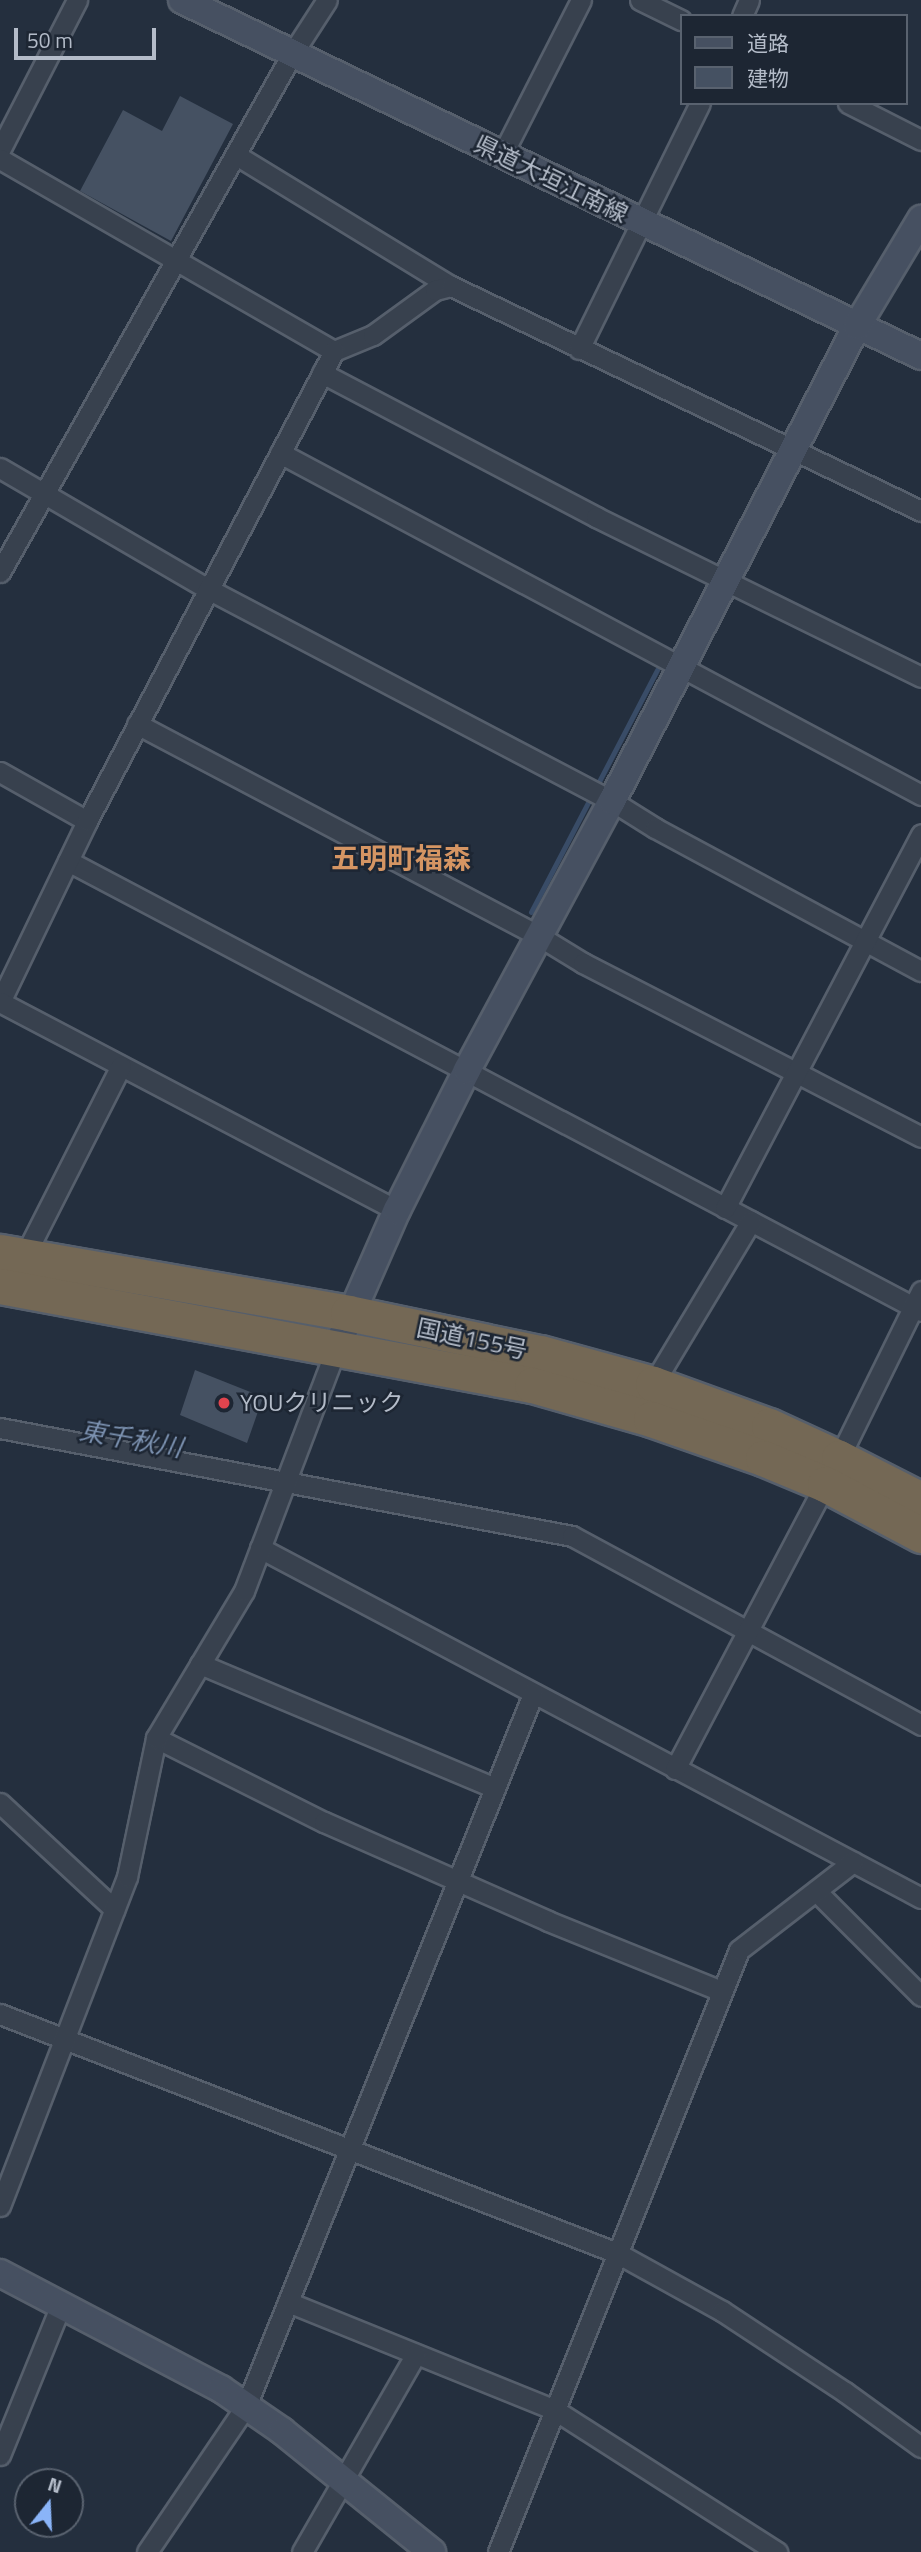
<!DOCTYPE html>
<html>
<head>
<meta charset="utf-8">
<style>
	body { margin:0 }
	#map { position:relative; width:921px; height:2552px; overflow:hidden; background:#242f3e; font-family:"Titillium Web","Noto Sans JP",sans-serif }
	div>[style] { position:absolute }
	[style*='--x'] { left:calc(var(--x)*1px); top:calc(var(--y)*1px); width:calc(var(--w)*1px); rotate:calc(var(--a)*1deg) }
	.stream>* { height:5px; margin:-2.5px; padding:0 2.5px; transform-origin:2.5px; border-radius:2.5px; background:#394c67 }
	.building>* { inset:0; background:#455162 }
	.roads { filter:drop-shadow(2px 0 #565f6c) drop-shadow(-2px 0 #565f6c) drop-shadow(0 2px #565f6c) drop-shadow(0 -2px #565f6c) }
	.street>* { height:19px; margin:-9.5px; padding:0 9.5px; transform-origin:9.5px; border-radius:9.5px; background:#38414e }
	.secondary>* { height:26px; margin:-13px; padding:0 13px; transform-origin:13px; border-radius:13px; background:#465061 }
	.highway>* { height:35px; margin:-17.5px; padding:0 17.5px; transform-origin:17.5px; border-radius:17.5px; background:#746855 }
	.dots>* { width:19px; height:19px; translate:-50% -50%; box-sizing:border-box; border:4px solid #1d2633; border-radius:50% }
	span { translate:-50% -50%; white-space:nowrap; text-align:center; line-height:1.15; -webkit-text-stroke:5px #1d2633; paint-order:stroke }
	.street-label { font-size:24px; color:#b4bcc9 }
	.poi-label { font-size:24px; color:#b4bcc9 }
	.left { translate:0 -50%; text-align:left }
	.water-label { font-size:26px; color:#7c92b1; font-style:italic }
	.quarter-label { font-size:28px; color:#d59563; font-weight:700 }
	.legend { position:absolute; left:680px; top:14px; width:228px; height:91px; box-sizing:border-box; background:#1d2633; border:2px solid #59626f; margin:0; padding:9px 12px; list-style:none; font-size:21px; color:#b4bcc9 }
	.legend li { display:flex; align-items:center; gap:14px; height:35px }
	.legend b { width:35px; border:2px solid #59626f }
	.north { position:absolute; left:14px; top:2468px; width:70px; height:70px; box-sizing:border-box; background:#1d2633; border:2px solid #59626f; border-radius:50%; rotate:18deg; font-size:19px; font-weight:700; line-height:28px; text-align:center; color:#b4bcc9 }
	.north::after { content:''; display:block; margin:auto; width:24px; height:32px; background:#8ab4f8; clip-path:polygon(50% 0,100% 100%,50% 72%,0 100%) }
	.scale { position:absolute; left:14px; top:28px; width:142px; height:32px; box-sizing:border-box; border:4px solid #b4bcc9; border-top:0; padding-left:9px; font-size:21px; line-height:24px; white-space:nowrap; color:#b4bcc9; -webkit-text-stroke:5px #1d2633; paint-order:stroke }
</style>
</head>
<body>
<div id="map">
	<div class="stream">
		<div style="--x:531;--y:912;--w:273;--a:-62.5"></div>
	</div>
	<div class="building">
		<div style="clip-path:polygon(180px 96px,233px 124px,171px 241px,80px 191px,123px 110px,162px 131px)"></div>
		<div style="clip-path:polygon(195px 1370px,263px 1397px,247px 1443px,180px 1415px)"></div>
	</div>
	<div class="roads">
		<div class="street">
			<div style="--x:640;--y:0;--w:46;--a:26"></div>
			<div style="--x:742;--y:16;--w:17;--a:-66"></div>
			<div style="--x:848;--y:103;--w:82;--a:26.9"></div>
			<div style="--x:0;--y:150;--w:169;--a:-62.8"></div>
			<div style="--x:236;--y:155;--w:252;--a:31.4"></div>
			<div style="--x:502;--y:155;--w:174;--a:-63"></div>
			<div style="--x:0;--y:159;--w:385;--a:29.9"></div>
			<div style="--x:334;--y:351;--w:42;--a:-22.3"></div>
			<div style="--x:373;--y:335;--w:77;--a:-36"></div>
			<div style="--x:435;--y:290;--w:16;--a:-14"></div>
			<div style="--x:451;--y:286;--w:521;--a:25.58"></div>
			<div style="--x:579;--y:349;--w:274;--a:-63.8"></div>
			<div style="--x:322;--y:373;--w:310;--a:27.7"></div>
			<div style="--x:596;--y:517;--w:362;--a:26.2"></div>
			<div style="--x:280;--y:453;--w:727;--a:28.08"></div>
			<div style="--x:0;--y:468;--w:241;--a:30.2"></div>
			<div style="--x:208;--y:589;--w:456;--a:27.7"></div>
			<div style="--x:612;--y:801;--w:51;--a:32.1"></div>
			<div style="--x:655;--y:828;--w:302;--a:28.3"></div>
			<div style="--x:0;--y:572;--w:595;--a:-60.59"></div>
			<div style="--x:292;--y:54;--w:64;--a:-57.1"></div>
			<div style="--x:137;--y:724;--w:454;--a:27.8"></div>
			<div style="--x:539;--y:936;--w:52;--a:31.5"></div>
			<div style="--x:583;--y:963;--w:380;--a:27.2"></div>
			<div style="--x:0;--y:772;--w:100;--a:29.4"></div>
			<div style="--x:68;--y:861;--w:964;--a:27.81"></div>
			<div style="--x:0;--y:1002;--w:201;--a:-64.3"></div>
			<div style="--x:87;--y:821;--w:531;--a:-62.28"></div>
			<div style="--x:0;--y:1002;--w:448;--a:27.7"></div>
			<div style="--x:725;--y:1208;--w:422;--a:-62.3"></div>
			<div style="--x:24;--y:1257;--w:214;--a:-63.1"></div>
			<div style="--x:653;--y:1384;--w:190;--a:-59"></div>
			<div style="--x:0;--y:1428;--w:582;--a:10.69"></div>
			<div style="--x:572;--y:1536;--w:397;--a:28.4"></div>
			<div style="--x:839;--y:1458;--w:186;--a:-63.8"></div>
			<div style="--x:260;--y:1548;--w:748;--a:27.9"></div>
			<div style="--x:200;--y:1664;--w:320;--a:22.8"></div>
			<div style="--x:156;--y:1738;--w:188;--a:26.6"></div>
			<div style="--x:324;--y:1822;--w:245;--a:23.8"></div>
			<div style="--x:548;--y:1921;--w:187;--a:22"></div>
			<div style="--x:675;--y:1769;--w:322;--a:-62.2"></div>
			<div style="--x:0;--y:1803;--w:156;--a:42.9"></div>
			<div style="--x:816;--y:1891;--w:148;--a:45"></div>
			<div style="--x:0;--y:2014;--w:662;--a:21.17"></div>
			<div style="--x:617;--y:2253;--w:120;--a:28.9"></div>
			<div style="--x:722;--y:2311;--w:147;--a:33.4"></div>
			<div style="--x:845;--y:2392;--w:94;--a:35.9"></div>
			<div style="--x:0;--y:2206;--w:353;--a:-68.9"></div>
			<div style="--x:127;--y:1877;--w:142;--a:-78.2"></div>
			<div style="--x:156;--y:1738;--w:171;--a:-59.1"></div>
			<div style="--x:244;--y:1591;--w:257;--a:-69.2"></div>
			<div style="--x:288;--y:2302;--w:288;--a:22"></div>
			<div style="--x:555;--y:2410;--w:264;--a:32.6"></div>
			<div style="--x:0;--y:2455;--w:162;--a:-67.9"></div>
			<div style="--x:147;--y:2552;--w:176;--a:-55.9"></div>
			<div style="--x:246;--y:2406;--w:768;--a:-68.05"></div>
			<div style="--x:302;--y:2552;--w:228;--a:-60.1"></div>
			<div style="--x:498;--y:2552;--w:648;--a:-68.18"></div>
			<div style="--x:739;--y:1950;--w:144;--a:-37.7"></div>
		</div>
		<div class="secondary">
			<div style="--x:182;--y:0;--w:820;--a:25.72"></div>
			<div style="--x:335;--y:1351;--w:154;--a:-66.3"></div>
			<div style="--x:397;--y:1210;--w:157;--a:-63.4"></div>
			<div style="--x:467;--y:1070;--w:306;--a:-61.7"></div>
			<div style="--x:612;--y:801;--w:534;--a:-62.72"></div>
			<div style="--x:857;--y:326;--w:125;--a:-59.1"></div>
			<div style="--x:0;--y:2273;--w:250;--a:27.7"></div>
			<div style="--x:221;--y:2389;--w:74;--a:34.5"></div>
			<div style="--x:282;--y:2431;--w:193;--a:38.9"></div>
		</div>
		<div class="highway">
			<div style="--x:0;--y:1252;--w:353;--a:9.9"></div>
			<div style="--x:348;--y:1313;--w:196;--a:11.8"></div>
			<div style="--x:540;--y:1353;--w:117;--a:15.3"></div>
			<div style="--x:653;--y:1384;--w:123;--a:19.9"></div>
			<div style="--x:769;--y:1426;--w:77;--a:24.6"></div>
			<div style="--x:839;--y:1458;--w:92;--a:27.1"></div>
			<div style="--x:0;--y:1286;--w:541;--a:10.54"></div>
			<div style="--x:532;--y:1385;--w:124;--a:15.9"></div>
			<div style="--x:651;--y:1419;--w:119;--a:19.2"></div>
			<div style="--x:763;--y:1458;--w:67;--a:22.8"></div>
			<div style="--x:825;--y:1484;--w:109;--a:28"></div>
		</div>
	</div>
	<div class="dots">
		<div style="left:224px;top:1403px;background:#e0444e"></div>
	</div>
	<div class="street-label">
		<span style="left:551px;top:179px;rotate:26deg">県道大垣江南線</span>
		<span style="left:472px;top:1339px;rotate:12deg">国道155号</span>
	</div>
	<div class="poi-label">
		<span class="left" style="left:240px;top:1403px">YOUクリニック</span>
	</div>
	<div class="water-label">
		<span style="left:131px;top:1439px;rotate:10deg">東千秋川</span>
	</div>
	<div class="quarter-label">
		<span style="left:401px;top:858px">五明町福森</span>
	</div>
	<ul class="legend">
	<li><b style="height:9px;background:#465061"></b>道路</li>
	<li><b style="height:19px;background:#455162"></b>建物</li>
	</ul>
	<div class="north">N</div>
	<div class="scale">50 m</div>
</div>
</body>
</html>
